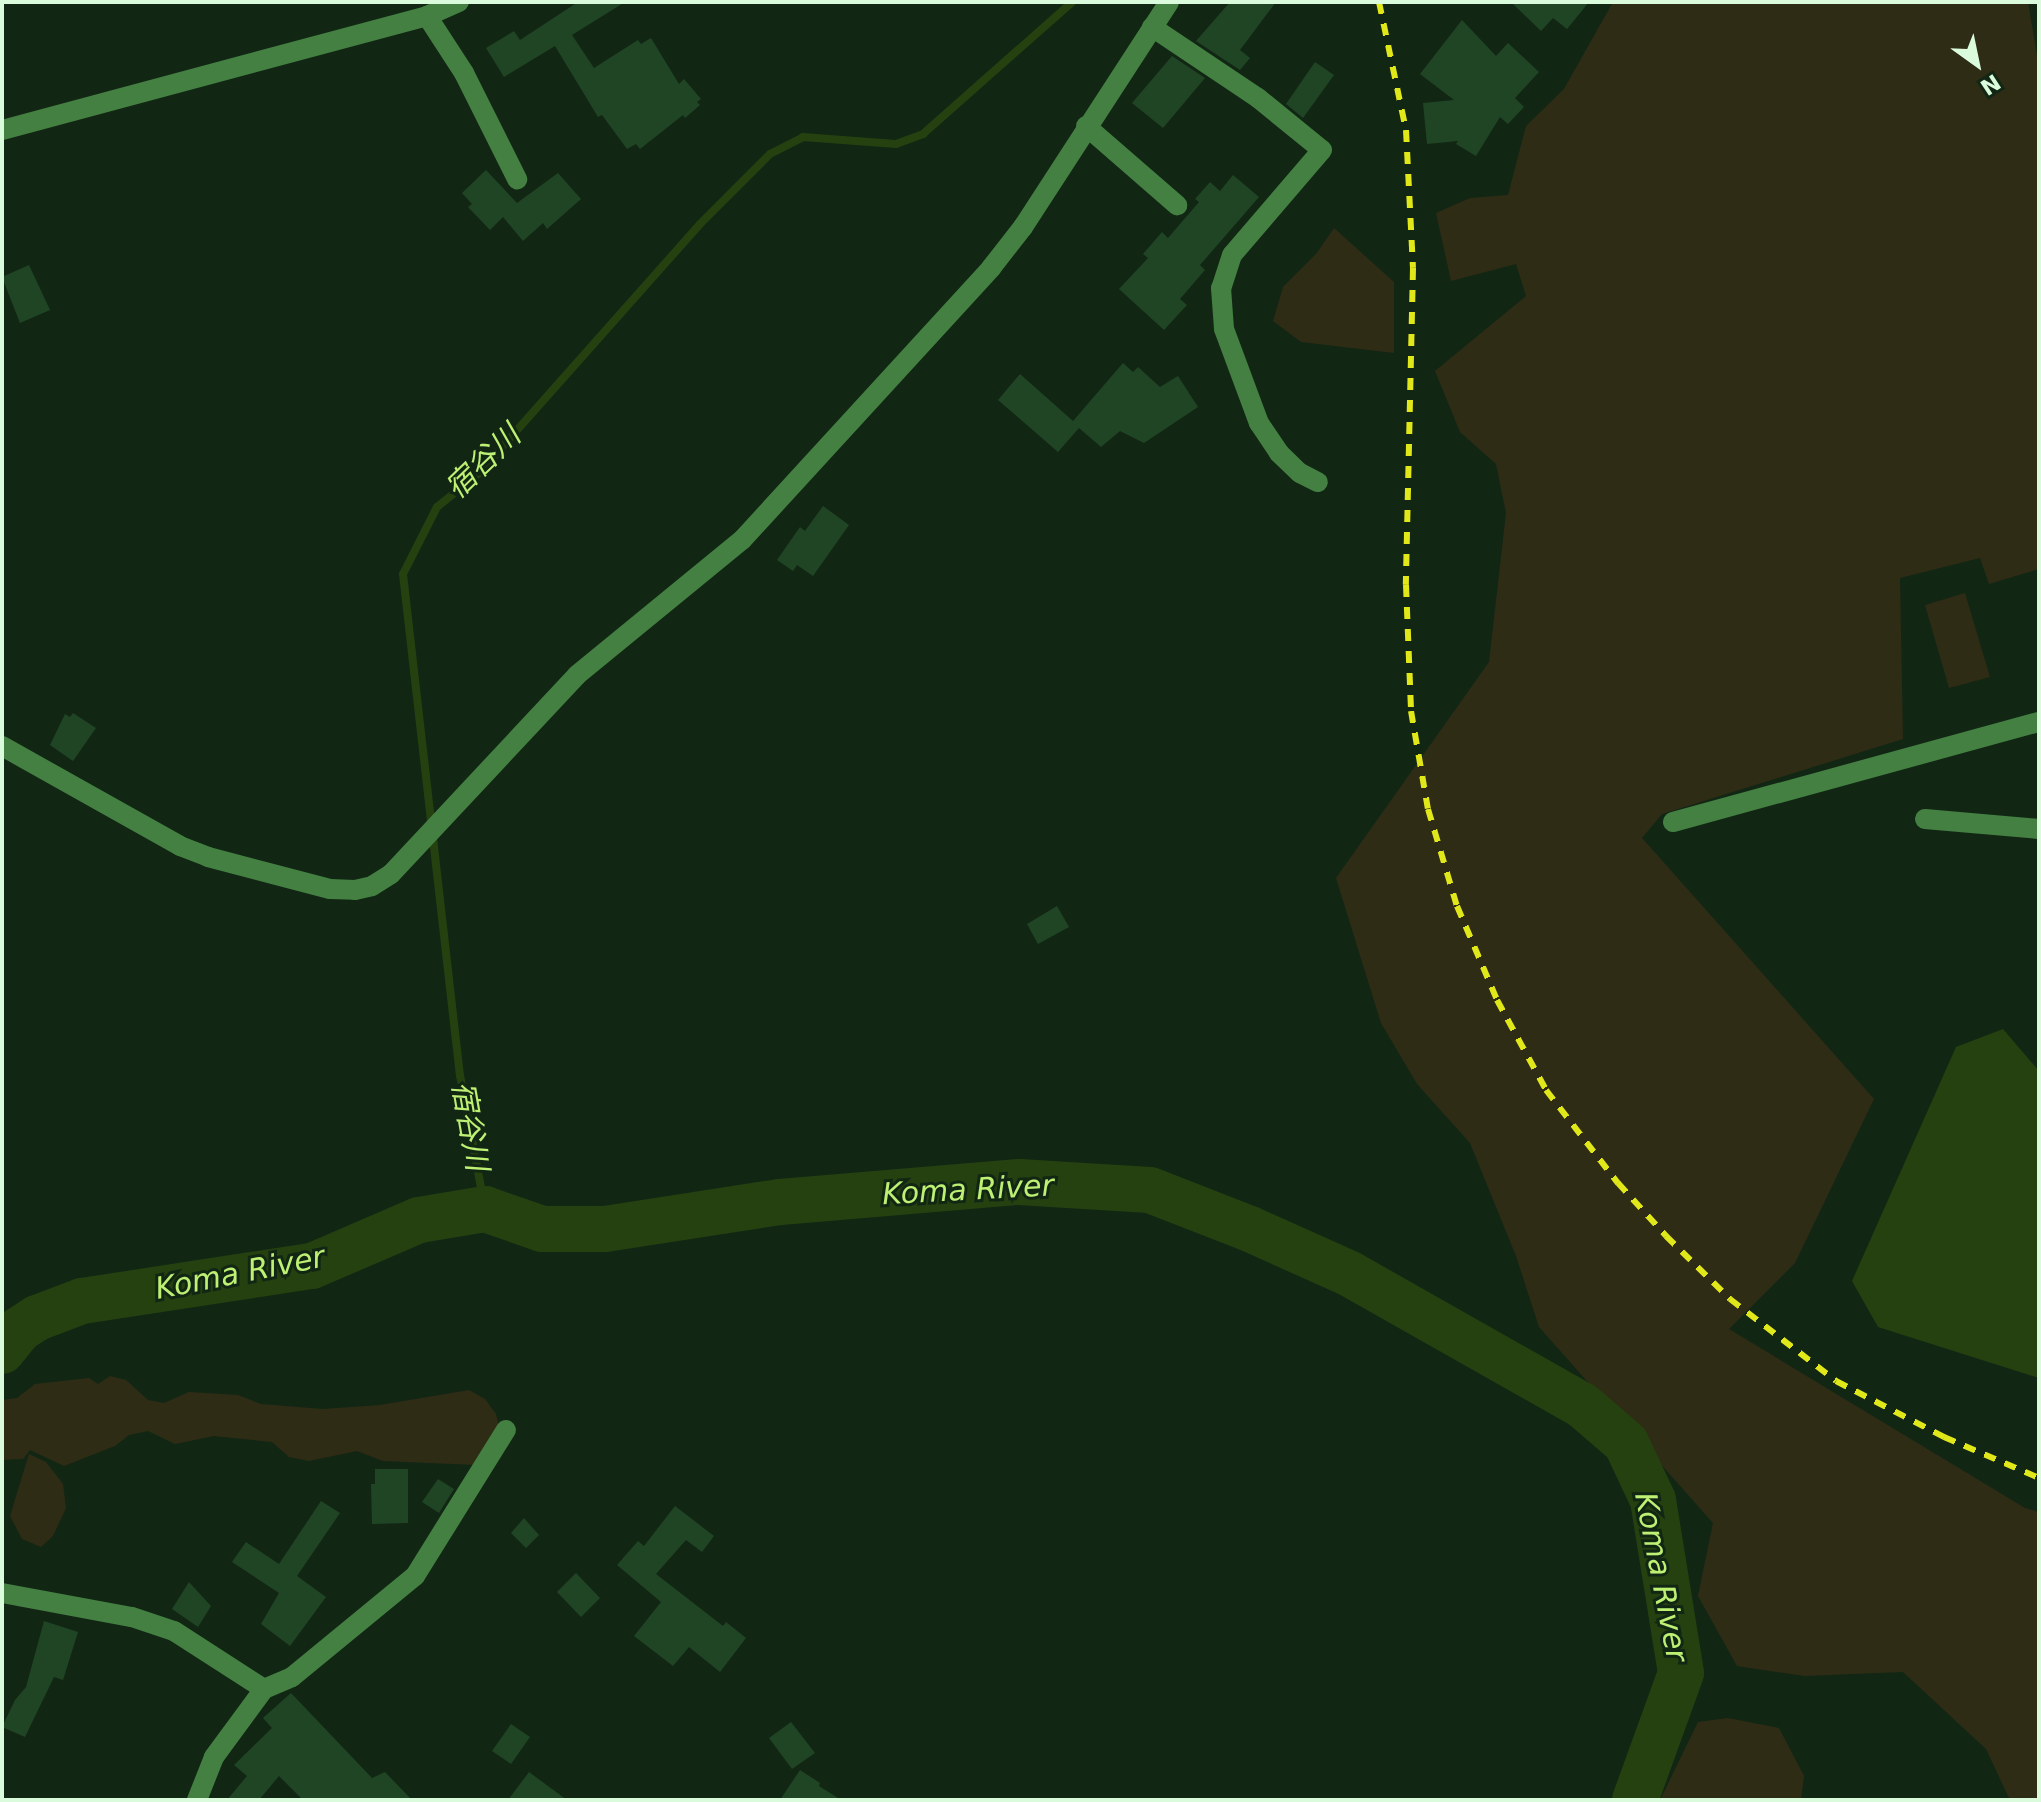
<!DOCTYPE html>
<html>
<head>
<meta charset="utf-8">
<style>
	body { margin:0 }
	#map { position:relative; width:2041px; height:1802px; overflow:hidden; background:#122614; font-family:"DejaVu Sans","Noto Sans JP",sans-serif }
	div>[style] { position:absolute }
	[style*='--x'] { left:calc(var(--x)*1px); top:calc(var(--y)*1px); width:calc(var(--w)*1px); rotate:calc(var(--a)*1deg) }
	.green>* { inset:0; background:#2f2c16 }
	.water>* { inset:0; background:#254110 }
	.stream>* { height:8px; margin:-4px; padding:0 4px; transform-origin:4px; border-radius:4px; background:#254110 }
	.river>* { height:46px; margin:-23px; padding:0 23px; transform-origin:23px; border-radius:23px; background:#254110 }
	.building>* { inset:0; background:#204525 }
	.minor>* { height:20px; margin:-10px; padding:0 10px; transform-origin:10px; border-radius:10px; background:#438042 }
	.rail>* { height:6px; margin-top:-3px; transform-origin:0; background:repeating-linear-gradient(90deg,#e0e81a 0 12px,transparent 0 22px) }
	span { translate:-50% -50%; white-space:nowrap; text-align:center; line-height:1.15; -webkit-text-stroke:6px #122614; paint-order:stroke }
	.water-label { font-size:30px; color:#bef173; font-style:italic }
	.frame { position:absolute; inset:0; border:4px solid #dafbdc; pointer-events:none }
	.north { position:absolute; left:1937px; top:24px; width:80px; height:80px; -webkit-text-stroke:6px #122614; paint-order:stroke; rotate:147deg; font-size:22px; font-weight:700; line-height:32px; text-align:center; color:#dafbdc }
	.north::after { content:''; display:block; margin:auto; width:28px; height:36px; background:#dafbdc; clip-path:polygon(50% 0,100% 100%,50% 72%,0 100%) }
</style>
</head>
<body>
<div id="map">
	<div class="green">
		<div style="clip-path:polygon(1613px 2px,2028px 2px,2039px 67px,2039px 569px,1989px 584px,1980px 558px,1900px 578px,1903px 739px,1662px 814px,1642px 838px,1874px 1099px,1795px 1263px,1729px 1329px,2025px 1508px,2039px 1512px,2039px 1800px,2010px 1800px,1986px 1749px,1903px 1672px,1804px 1676px,1737px 1666px,1698px 1596px,1713px 1523px,1539px 1327px,1516px 1256px,1470px 1143px,1417px 1084px,1381px 1023px,1336px 878px,1489px 662px,1506px 513px,1496px 464px,1460px 432px,1435px 371px,1526px 296px,1516px 264px,1451px 281px,1436px 213px,1470px 198px,1508px 195px,1526px 126px,1564px 89px)"></div>
		<div style="clip-path:polygon(1334px 228px,1394px 282px,1394px 353px,1301px 342px,1273px 321px,1283px 287px,1316px 254px)"></div>
		<div style="clip-path:polygon(1965px 593px,1990px 677px,1949px 688px,1925px 605px)"></div>
		<div style="clip-path:polygon(110px 1376px,126px 1380px,148px 1400px,164px 1403px,189px 1392px,238px 1395px,261px 1404px,323px 1409px,380px 1405px,469px 1390px,485px 1399px,496px 1414px,499px 1426px,476px 1465px,383px 1461px,357px 1451px,309px 1461px,289px 1457px,272px 1442px,214px 1436px,175px 1444px,148px 1431px,129px 1435px,115px 1446px,64px 1466px,30px 1450px,23px 1459px,2px 1460px,2px 1400px,17px 1398px,35px 1384px,89px 1378px,98px 1384px)"></div>
		<div style="clip-path:polygon(29px 1454px,46px 1462px,63px 1484px,66px 1508px,53px 1536px,41px 1547px,22px 1539px,10px 1516px)"></div>
		<div style="clip-path:polygon(1728px 1718px,1779px 1728px,1804px 1776px,1801px 1800px,1660px 1800px,1698px 1722px)"></div>
	</div>
	<div class="water">
		<div style="clip-path:polygon(2003px 1029px,2039px 1071px,2039px 1378px,1878px 1327px,1852px 1281px,1956px 1047px)"></div>
	</div>
	<div class="stream">
		<div style="--x:485;--y:1209;--w:135;--a:-100.6"></div>
		<div style="--x:460;--y:1076;--w:505;--a:-96.48"></div>
		<div style="--x:403;--y:574;--w:75;--a:-63.1"></div>
		<div style="--x:437;--y:507;--w:54;--a:-39"></div>
		<div style="--x:479;--y:473;--w:333;--a:-48.4"></div>
		<div style="--x:700;--y:224;--w:99;--a:-45"></div>
		<div style="--x:770;--y:154;--w:37;--a:-27"></div>
		<div style="--x:803;--y:137;--w:93;--a:4.3"></div>
		<div style="--x:896;--y:144;--w:29;--a:-20"></div>
		<div style="--x:923;--y:134;--w:199;--a:-41.5"></div>
	</div>
	<div class="river">
		<div style="--x:2;--y:1351;--w:28;--a:-51"></div>
		<div style="--x:20;--y:1329;--w:20;--a:-33"></div>
		<div style="--x:37;--y:1318;--w:48;--a:-20.7"></div>
		<div style="--x:82;--y:1301;--w:233;--a:-8.7"></div>
		<div style="--x:312;--y:1266;--w:116;--a:-23.3"></div>
		<div style="--x:419;--y:1220;--w:67;--a:-9.5"></div>
		<div style="--x:485;--y:1209;--w:60;--a:19.3"></div>
		<div style="--x:542;--y:1229;--w:63;--a:0"></div>
		<div style="--x:605;--y:1229;--w:177;--a:-8.8"></div>
		<div style="--x:780;--y:1202;--w:240;--a:-4.8"></div>
		<div style="--x:1019;--y:1182;--w:131;--a:3.5"></div>
		<div style="--x:1150;--y:1190;--w:107;--a:21.3"></div>
		<div style="--x:1250;--y:1229;--w:110;--a:24.2"></div>
		<div style="--x:1350;--y:1274;--w:266;--a:29.5"></div>
		<div style="--x:1582;--y:1405;--w:58;--a:40.8"></div>
		<div style="--x:1626;--y:1443;--w:63;--a:64.7"></div>
		<div style="--x:1653;--y:1500;--w:175;--a:80.8"></div>
		<div style="--x:1681;--y:1673;--w:135;--a:109.9"></div>
	</div>
	<div class="building">
		<div style="clip-path:polygon(578px 2px,625px 2px,572px 35px,594px 68px,638px 40px,641px 44px,651px 38px,679px 84px,684px 79px,701px 99px,697px 102px,700px 105px,685px 118px,683px 115px,640px 149px,636px 144px,627px 149px,602px 115px,598px 117px,555px 46px,504px 77px,486px 48px,514px 31px,520px 40px)"></div>
		<div style="clip-path:polygon(1230px 2px,1276px 2px,1240px 50px,1250px 58px,1240px 70px,1196px 41px)"></div>
		<div style="clip-path:polygon(1511px 2px,1589px 2px,1567px 29px,1553px 18px,1541px 31px)"></div>
		<div style="clip-path:polygon(1462px 20px,1496px 56px,1508px 43px,1539px 72px,1515px 98px,1524px 107px,1508px 124px,1500px 117px,1476px 156px,1456px 144px,1458px 141px,1427px 144px,1423px 103px,1454px 100px,1420px 74px)"></div>
		<div style="clip-path:polygon(1172px 56px,1205px 78px,1163px 128px,1132px 103px)"></div>
		<div style="clip-path:polygon(1315px 62px,1334px 75px,1303px 118px,1286px 104px)"></div>
		<div style="clip-path:polygon(486px 170px,517px 203px,558px 173px,581px 199px,547px 229px,543px 223px,523px 241px,503px 217px,490px 230px,468px 207px,472px 204px,462px 193px)"></div>
		<div style="clip-path:polygon(1233px 175px,1259px 197px,1200px 265px,1205px 270px,1180px 299px,1187px 305px,1164px 330px,1119px 289px,1148px 258px,1143px 254px,1162px 232px,1168px 238px,1199px 202px,1195px 199px,1210px 182px,1220px 191px)"></div>
		<div style="clip-path:polygon(29px 265px,50px 310px,20px 323px,2px 277px)"></div>
		<div style="clip-path:polygon(1123px 363px,1133px 372px,1138px 367px,1160px 387px,1178px 376px,1198px 407px,1144px 443px,1120px 431px,1101px 447px,1079px 428px,1058px 452px,998px 400px,1020px 374px,1073px 421px)"></div>
		<div style="clip-path:polygon(823px 506px,849px 525px,813px 576px,797px 565px,793px 571px,777px 560px,800px 527px,805px 531px)"></div>
		<div style="clip-path:polygon(73px 713px,96px 728px,73px 761px,50px 745px,65px 714px,70px 717px)"></div>
		<div style="clip-path:polygon(1057px 906px,1069px 927px,1038px 944px,1027px 924px)"></div>
		<div style="clip-path:polygon(375px 1469px,408px 1469px,408px 1523px,372px 1524px,371px 1484px,375px 1484px)"></div>
		<div style="clip-path:polygon(438px 1479px,454px 1489px,439px 1513px,422px 1502px)"></div>
		<div style="clip-path:polygon(321px 1501px,340px 1513px,297px 1576px,326px 1597px,290px 1646px,261px 1624px,279px 1593px,232px 1562px,246px 1542px,279px 1564px)"></div>
		<div style="clip-path:polygon(675px 1506px,714px 1536px,702px 1552px,686px 1540px,656px 1574px,723px 1626px,726px 1622px,746px 1638px,720px 1672px,689px 1647px,673px 1666px,634px 1636px,661px 1602px,617px 1565px,638px 1541px,644px 1546px)"></div>
		<div style="clip-path:polygon(524px 1518px,539px 1535px,526px 1548px,511px 1533px)"></div>
		<div style="clip-path:polygon(576px 1573px,600px 1598px,581px 1617px,557px 1592px)"></div>
		<div style="clip-path:polygon(189px 1582px,211px 1606px,198px 1627px,172px 1609px)"></div>
		<div style="clip-path:polygon(44px 1621px,78px 1632px,63px 1680px,54px 1677px,25px 1737px,2px 1727px,15px 1700px,26px 1687px)"></div>
		<div style="clip-path:polygon(291px 1693px,372px 1778px,385px 1772px,412px 1800px,303px 1800px,279px 1776px,259px 1800px,227px 1800px,247px 1776px,234px 1765px,272px 1728px,263px 1718px)"></div>
		<div style="clip-path:polygon(791px 1722px,815px 1753px,792px 1769px,769px 1738px)"></div>
		<div style="clip-path:polygon(511px 1724px,530px 1737px,511px 1764px,492px 1751px)"></div>
		<div style="clip-path:polygon(800px 1770px,820px 1783px,819px 1786px,841px 1800px,780px 1800px)"></div>
		<div style="clip-path:polygon(529px 1772px,567px 1800px,508px 1800px)"></div>
	</div>
	<div class="minor">
		<div style="--x:427;--y:16;--w:68;--a:57"></div>
		<div style="--x:464;--y:73;--w:119;--a:63.4"></div>
		<div style="--x:1152;--y:27;--w:128;--a:33.8"></div>
		<div style="--x:1258;--y:98;--w:82;--a:39.1"></div>
		<div style="--x:1322;--y:150;--w:138;--a:130.6"></div>
		<div style="--x:1232;--y:255;--w:35;--a:108"></div>
		<div style="--x:1221;--y:288;--w:41;--a:85.8"></div>
		<div style="--x:1224;--y:329;--w:100;--a:69.6"></div>
		<div style="--x:1259;--y:423;--w:36;--a:56"></div>
		<div style="--x:1279;--y:453;--w:29;--a:44"></div>
		<div style="--x:1300;--y:473;--w:20;--a:27"></div>
		<div style="--x:1086;--y:126;--w:121;--a:41"></div>
		<div style="--x:2;--y:130;--w:440;--a:-15"></div>
		<div style="--x:427;--y:16;--w:35;--a:-24"></div>
		<div style="--x:2;--y:746;--w:204;--a:29.3"></div>
		<div style="--x:180;--y:846;--w:30;--a:21"></div>
		<div style="--x:208;--y:857;--w:126;--a:14.7"></div>
		<div style="--x:330;--y:889;--w:25;--a:2"></div>
		<div style="--x:355;--y:890;--w:17;--a:-13"></div>
		<div style="--x:372;--y:886;--w:22;--a:-32"></div>
		<div style="--x:391;--y:874;--w:272;--a:-46.9"></div>
		<div style="--x:577;--y:675;--w:213;--a:-39.3"></div>
		<div style="--x:742;--y:540;--w:369;--a:-47.5"></div>
		<div style="--x:991;--y:268;--w:52;--a:-52"></div>
		<div style="--x:1023;--y:227;--w:268;--a:-57"></div>
		<div style="--x:1925;--y:819;--w:114;--a:5"></div>
		<div style="--x:1673;--y:822;--w:379;--a:-15.3"></div>
		<div style="--x:2;--y:1593;--w:132;--a:10.5"></div>
		<div style="--x:132;--y:1617;--w:44;--a:18.4"></div>
		<div style="--x:174;--y:1631;--w:107;--a:32.8"></div>
		<div style="--x:197;--y:1800;--w:46;--a:-68.4"></div>
		<div style="--x:214;--y:1757;--w:84;--a:-53.7"></div>
		<div style="--x:264;--y:1689;--w:30;--a:-23"></div>
		<div style="--x:292;--y:1677;--w:159;--a:-39.4"></div>
		<div style="--x:415;--y:1576;--w:172;--a:-58.1"></div>
	</div>
	<div class="rail">
		<div style="--x:1379;--y:2;--w:131;--a:78.1"></div>
		<div style="--x:1406;--y:130;--w:138;--a:87.1"></div>
		<div style="--x:1413;--y:268;--w:317;--a:91.3"></div>
		<div style="--x:1406;--y:585;--w:126;--a:87.7"></div>
		<div style="--x:1411;--y:711;--w:99;--a:80.2"></div>
		<div style="--x:1428;--y:809;--w:101;--a:73.4"></div>
		<div style="--x:1457;--y:906;--w:102;--a:66.9"></div>
		<div style="--x:1497;--y:1000;--w:102;--a:61.4"></div>
		<div style="--x:1546;--y:1090;--w:118;--a:52.3"></div>
		<div style="--x:1618;--y:1183;--w:72;--a:47.8"></div>
		<div style="--x:1666;--y:1236;--w:90;--a:44.5"></div>
		<div style="--x:1730;--y:1299;--w:134;--a:37.7"></div>
		<div style="--x:1836;--y:1381;--w:122;--a:27.4"></div>
		<div style="--x:1944;--y:1437;--w:103;--a:23.3"></div>
	</div>
	<div class="water-label">
		<span style="left:483px;top:462px;rotate:-44deg">宿谷川</span>
		<span style="left:470px;top:1126px;rotate:80deg">宿谷川</span>
		<span style="left:968px;top:1190px;rotate:-3deg">Koma River</span>
		<span style="left:240px;top:1273px;rotate:-11deg">Koma River</span>
		<span style="left:1661px;top:1577px;rotate:79deg">Koma River</span>
	</div>
	<div class="frame"></div>
	<div class="north">N</div>
</div>
</body>
</html>
